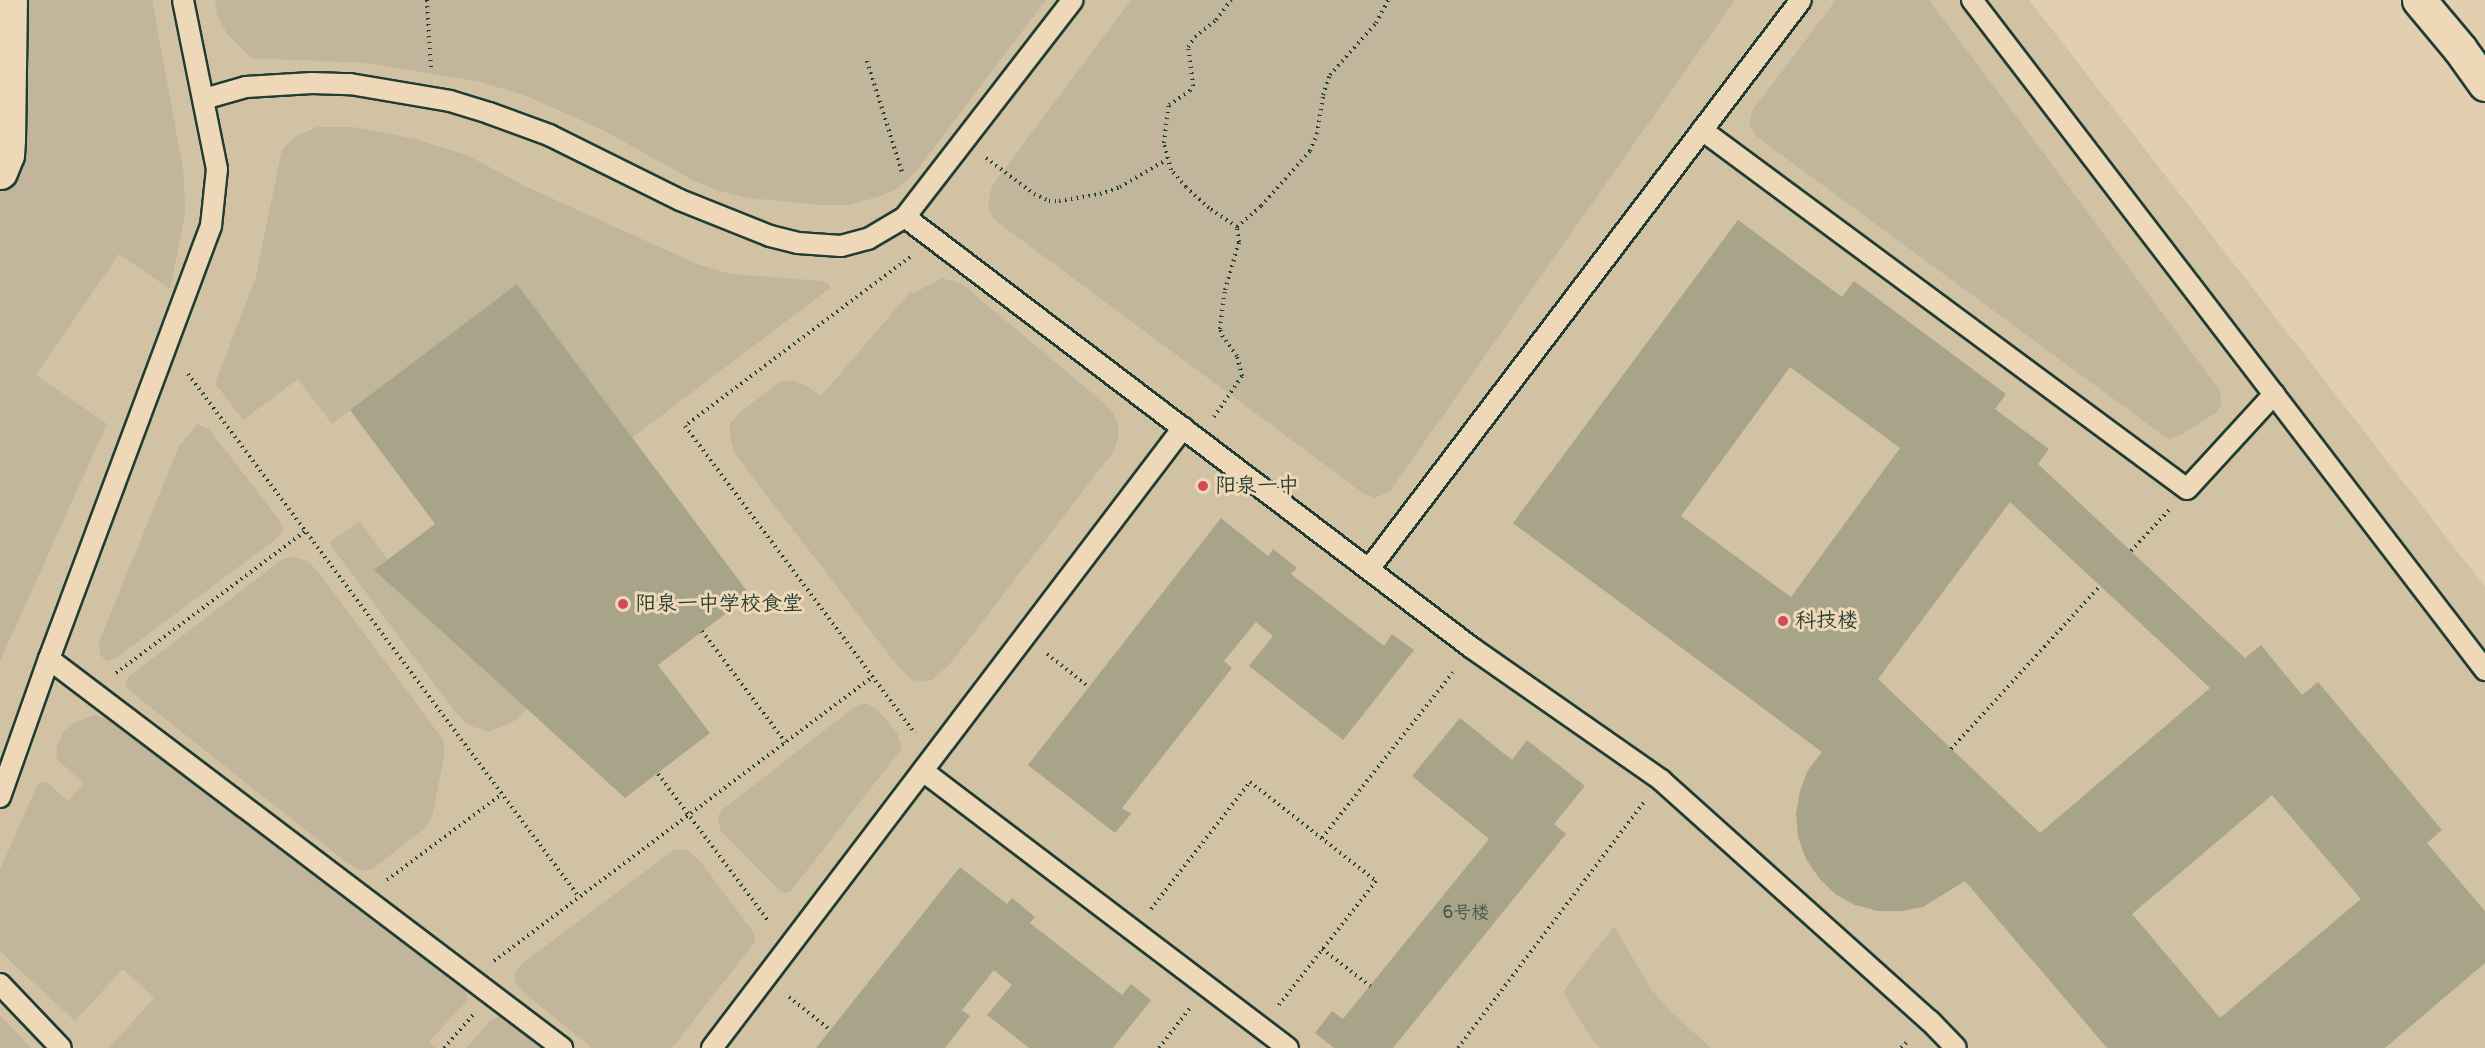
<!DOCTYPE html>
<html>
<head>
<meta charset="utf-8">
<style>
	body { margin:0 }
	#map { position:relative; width:2485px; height:1048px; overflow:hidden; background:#e2cfaf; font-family:Pangolin,"LXGW WenKai TC",sans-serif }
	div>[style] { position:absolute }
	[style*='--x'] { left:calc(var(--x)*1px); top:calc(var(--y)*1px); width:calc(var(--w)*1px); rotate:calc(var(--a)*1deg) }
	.built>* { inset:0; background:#d1c2a4 }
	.green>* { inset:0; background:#c1b69b }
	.building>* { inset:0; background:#a8a48a }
	.path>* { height:4px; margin-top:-2px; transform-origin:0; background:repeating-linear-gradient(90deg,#1f3d34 0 1.5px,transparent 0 6px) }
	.roads { filter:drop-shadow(2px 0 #1f3d34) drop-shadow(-2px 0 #1f3d34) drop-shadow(0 2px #1f3d34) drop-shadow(0 -2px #1f3d34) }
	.lane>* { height:20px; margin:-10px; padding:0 10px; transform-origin:10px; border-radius:10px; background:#eed8b7 }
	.street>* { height:33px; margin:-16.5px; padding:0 16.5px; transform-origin:16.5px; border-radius:16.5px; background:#eed8b7 }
	.secondary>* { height:33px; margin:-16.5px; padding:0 16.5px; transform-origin:16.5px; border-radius:16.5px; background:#eed8b7 }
	.dots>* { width:16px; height:16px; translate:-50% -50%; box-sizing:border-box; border:3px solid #eed8b7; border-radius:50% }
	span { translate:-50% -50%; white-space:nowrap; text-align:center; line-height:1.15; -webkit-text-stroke:6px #eed8b7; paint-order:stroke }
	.number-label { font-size:18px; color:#41574a }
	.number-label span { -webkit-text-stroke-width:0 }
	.poi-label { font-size:21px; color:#1f3d34 }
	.left { translate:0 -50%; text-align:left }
</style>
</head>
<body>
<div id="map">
	<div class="built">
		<div style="clip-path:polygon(98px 0,2029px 0,2485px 587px,2485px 1048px,0 1048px,0 568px)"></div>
	</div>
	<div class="green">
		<div style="clip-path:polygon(0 0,152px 0,184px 174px,185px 216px,170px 289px,119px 254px,36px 375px,107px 424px,0 661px)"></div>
		<div style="clip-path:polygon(215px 0,1046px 0,914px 174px,896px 189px,881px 196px,849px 205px,820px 205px,748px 198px,719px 191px,694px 181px,605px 131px,529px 97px,481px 82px,367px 63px,251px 58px,227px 34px,217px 15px)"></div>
		<div style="clip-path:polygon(1131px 0,1735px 0,1390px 491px,1375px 498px,1363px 493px,993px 219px,988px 204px,992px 186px)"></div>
		<div style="clip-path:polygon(1836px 0,1929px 0,2220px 390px,2221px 404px,2217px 412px,2181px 435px,2169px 439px,2164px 436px,1756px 136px,1749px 124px,1752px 111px)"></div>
		<div style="clip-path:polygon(317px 127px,353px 127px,415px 139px,469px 156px,527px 187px,697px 264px,731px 274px,823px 281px,829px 284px,830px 288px,632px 438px,517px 284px,332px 424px,298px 379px,243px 420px,215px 383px,255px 280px,282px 150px,294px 137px)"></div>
		<div style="clip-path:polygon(942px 278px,962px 284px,1104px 403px,1113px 413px,1118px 426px,1118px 438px,1114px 451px,949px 665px,932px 680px,919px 681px,912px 680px,900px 669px,735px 454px,730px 436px,730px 424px,739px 413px,779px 382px,794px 381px,807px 386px,821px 396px,911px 291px,914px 293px)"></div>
		<div style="clip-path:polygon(197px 424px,209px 429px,280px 521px,283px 531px,276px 539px,115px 659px,107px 661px,100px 655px,99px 642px,179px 446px)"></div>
		<div style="clip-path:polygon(359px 521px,388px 560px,375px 571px,527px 709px,516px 720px,489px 732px,468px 725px,457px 714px,329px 543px)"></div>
		<div style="clip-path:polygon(294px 557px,308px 561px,319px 573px,444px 741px,444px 756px,432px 818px,424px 829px,371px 870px,360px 870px,346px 862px,125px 687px,128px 677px,283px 559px)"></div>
		<div style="clip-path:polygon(866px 703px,878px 710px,898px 735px,902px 748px,791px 891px,786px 893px,780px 891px,720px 830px,718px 816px,723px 809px,853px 708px)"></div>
		<div style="clip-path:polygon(95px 715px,109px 720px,466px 990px,467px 1000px,429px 1042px,436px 1048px,109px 1048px,154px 998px,123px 969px,75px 1021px,9px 960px,0 950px,0 870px,38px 783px,47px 782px,68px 801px,84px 784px,60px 762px,56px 757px,57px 747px,64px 731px,73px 723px)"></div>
		<div style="clip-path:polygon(675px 849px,687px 850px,699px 860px,754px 933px,755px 942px,672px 1048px,592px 1048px,524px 993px,515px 982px,514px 974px,523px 963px)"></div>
		<div style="clip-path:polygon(1614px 926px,1651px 989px,1670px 1011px,1711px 1048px,1600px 1048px,1590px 1036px,1563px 992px)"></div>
		<div style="clip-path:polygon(0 1015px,31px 1048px,0 1048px)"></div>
		<div style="clip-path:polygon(498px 1017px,506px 1018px,546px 1048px,466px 1048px,491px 1020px)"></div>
	</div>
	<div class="building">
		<div style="clip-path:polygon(evenodd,1738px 220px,1842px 297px,1854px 281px,2006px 394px,1995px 409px,2049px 449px,2038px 464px,2245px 658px,2261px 645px,2302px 695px,2318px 682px,2442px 830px,2427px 843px,2485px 911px,2485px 963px,2385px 1048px,2107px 1048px,1965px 881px,1923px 907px,1901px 911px,1878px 911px,1855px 905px,1835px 894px,1819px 878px,1806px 859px,1798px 837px,1796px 814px,1800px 791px,1808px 770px,1822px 752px,1513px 523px,1738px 220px,1790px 367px,1900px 448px,1791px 597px,1681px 516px,1790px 367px,1738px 220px,2010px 502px,2210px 688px,2040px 833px,1878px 679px,2010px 502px,1738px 220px,2272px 795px,2361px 899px,2220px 1018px,2132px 914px,2272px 795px)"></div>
		<div style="clip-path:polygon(517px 284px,750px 595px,658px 665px,710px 733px,625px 798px,374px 570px,435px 524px,350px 410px)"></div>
		<div style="clip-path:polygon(1221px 518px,1268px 556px,1273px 549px,1297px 568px,1291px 574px,1384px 646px,1392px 634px,1414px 650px,1343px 740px,1249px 666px,1273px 636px,1256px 622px,1224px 661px,1232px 668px,1122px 808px,1131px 814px,1115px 833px,1028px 765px)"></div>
		<div style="clip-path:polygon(1460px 718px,1512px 760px,1527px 740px,1585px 786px,1554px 824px,1566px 834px,1393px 1048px,1334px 1048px,1315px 1033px,1332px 1011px,1343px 1019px,1489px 839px,1412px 776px)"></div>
		<div style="clip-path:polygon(960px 867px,1007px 904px,1012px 898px,1035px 917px,1030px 923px,1122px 995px,1131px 984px,1151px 1000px,1113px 1048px,1029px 1048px,987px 1015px,1012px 985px,994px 970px,962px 1010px,970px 1016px,945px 1048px,816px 1048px)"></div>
	</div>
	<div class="path">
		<div style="--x:427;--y:0;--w:68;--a:86.6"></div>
		<div style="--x:867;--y:61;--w:116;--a:72.5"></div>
		<div style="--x:986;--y:158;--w:60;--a:36.9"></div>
		<div style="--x:1034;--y:194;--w:17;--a:25"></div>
		<div style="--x:1049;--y:201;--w:10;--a:0"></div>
		<div style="--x:1059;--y:201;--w:42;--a:-9.7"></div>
		<div style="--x:1100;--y:194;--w:21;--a:-19"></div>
		<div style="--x:1120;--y:187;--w:53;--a:-30.4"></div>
		<div style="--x:1237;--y:227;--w:32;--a:-41"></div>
		<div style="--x:1261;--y:206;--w:74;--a:-48.3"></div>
		<div style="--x:1310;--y:151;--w:18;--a:-68"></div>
		<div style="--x:1317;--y:134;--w:39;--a:-81"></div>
		<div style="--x:1323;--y:95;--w:21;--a:-71"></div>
		<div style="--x:1330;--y:75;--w:69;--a:-48.5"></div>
		<div style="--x:1376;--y:23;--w:26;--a:-62"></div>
		<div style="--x:910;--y:257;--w:281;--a:143.1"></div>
		<div style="--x:685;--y:426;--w:384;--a:53.2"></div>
		<div style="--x:188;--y:374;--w:653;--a:53.22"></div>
		<div style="--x:1214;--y:417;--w:50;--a:-55.7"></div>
		<div style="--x:1242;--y:376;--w:21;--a:-104"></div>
		<div style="--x:1237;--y:356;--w:24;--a:-126"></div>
		<div style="--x:1223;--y:337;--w:9;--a:-111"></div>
		<div style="--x:1220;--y:329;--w:39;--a:-83"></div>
		<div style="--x:1225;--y:290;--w:50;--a:-73.7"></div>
		<div style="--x:1239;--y:242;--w:15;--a:-98"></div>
		<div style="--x:1237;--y:227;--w:34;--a:-146"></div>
		<div style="--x:1209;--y:208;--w:31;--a:-138"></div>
		<div style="--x:1186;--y:187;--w:23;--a:-131"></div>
		<div style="--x:1171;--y:170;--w:28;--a:-105"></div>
		<div style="--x:1164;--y:143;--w:38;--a:-83"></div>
		<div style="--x:1169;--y:105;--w:25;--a:-34"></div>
		<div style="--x:1190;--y:91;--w:6;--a:-59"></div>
		<div style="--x:1193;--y:86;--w:39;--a:-97"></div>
		<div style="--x:1188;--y:47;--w:12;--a:-55"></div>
		<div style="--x:1195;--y:37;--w:27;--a:-39"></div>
		<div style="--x:1216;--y:20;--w:25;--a:-53"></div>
		<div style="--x:2131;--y:551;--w:56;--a:-47.2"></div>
		<div style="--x:702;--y:631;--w:139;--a:53.2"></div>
		<div style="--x:1047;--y:654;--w:53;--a:38.2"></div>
		<div style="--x:116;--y:673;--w:236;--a:-36.9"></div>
		<div style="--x:1951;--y:749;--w:221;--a:-47.6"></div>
		<div style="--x:658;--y:774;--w:186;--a:53.1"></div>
		<div style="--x:1322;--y:838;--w:211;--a:-51.7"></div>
		<div style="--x:387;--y:880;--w:144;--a:-36.8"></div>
		<div style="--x:1151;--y:909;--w:161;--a:-52.1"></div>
		<div style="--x:1250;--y:782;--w:160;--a:38.2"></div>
		<div style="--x:1376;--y:881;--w:159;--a:128.1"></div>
		<div style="--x:1322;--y:949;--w:61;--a:37.6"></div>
		<div style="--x:494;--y:961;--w:474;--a:-36.9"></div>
		<div style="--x:789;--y:997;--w:53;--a:38.8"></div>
		<div style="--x:444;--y:1048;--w:44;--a:-48.7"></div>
		<div style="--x:1159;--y:1048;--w:51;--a:-52.2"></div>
		<div style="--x:1458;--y:1048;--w:308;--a:-52.9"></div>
		<div style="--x:1901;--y:1048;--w:11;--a:-45"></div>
	</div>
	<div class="roads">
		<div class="lane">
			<div style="--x:1972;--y:0;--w:844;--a:52.56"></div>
			<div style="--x:204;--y:99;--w:44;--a:-15.9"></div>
			<div style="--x:246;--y:87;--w:66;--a:-3.5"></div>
			<div style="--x:312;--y:83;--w:38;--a:2"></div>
			<div style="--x:350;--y:84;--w:101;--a:9.6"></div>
			<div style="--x:450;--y:101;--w:41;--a:17.1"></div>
			<div style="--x:489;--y:113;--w:64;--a:20.1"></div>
			<div style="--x:549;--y:135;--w:146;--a:26.4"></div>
			<div style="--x:680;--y:200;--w:97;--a:21.8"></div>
			<div style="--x:770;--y:236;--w:29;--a:14"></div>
			<div style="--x:798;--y:243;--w:43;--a:4"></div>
			<div style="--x:841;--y:246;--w:28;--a:-15"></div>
			<div style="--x:868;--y:239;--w:43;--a:-30.7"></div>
			<div style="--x:905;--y:217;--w:274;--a:-52.3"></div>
			<div style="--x:1702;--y:130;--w:603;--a:36.51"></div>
			<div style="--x:2187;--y:489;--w:129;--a:-47.5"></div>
			<div style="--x:905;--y:217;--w:712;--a:37.24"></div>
			<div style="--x:1472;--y:648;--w:231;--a:34.9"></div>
			<div style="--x:1661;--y:780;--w:361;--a:41.9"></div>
			<div style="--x:1930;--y:1021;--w:37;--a:46"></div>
			<div style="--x:1369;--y:569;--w:714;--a:-52.79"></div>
			<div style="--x:49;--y:659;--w:644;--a:37.17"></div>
			<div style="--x:923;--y:771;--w:458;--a:37.2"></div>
			<div style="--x:0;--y:797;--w:146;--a:-70.5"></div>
			<div style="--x:49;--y:659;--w:462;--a:-69.5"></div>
			<div style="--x:211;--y:226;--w:57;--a:-84"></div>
			<div style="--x:217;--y:169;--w:172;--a:-101.4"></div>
			<div style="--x:0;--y:984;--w:88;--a:46.4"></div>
			<div style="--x:712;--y:1048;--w:779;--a:-52.78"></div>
		</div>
		<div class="street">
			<div style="--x:0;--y:172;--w:18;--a:-68"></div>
			<div style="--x:7;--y:155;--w:15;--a:-86"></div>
			<div style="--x:8;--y:140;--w:140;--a:-89.2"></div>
		</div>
		<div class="secondary">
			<div style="--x:2419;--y:0;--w:64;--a:50.1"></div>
			<div style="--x:2460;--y:49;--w:43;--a:54.5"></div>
		</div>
	</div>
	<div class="dots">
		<div style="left:1203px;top:486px;background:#d1495b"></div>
		<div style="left:623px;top:604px;background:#d1495b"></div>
		<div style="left:1783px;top:621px;background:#d1495b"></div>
	</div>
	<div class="number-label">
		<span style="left:1466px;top:913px">6号楼</span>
	</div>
	<div class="poi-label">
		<span class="left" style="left:1215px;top:486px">阳泉一中</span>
		<span class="left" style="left:635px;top:604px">阳泉一中学校食堂</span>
		<span class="left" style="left:1795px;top:621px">科技楼</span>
	</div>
</div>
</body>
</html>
